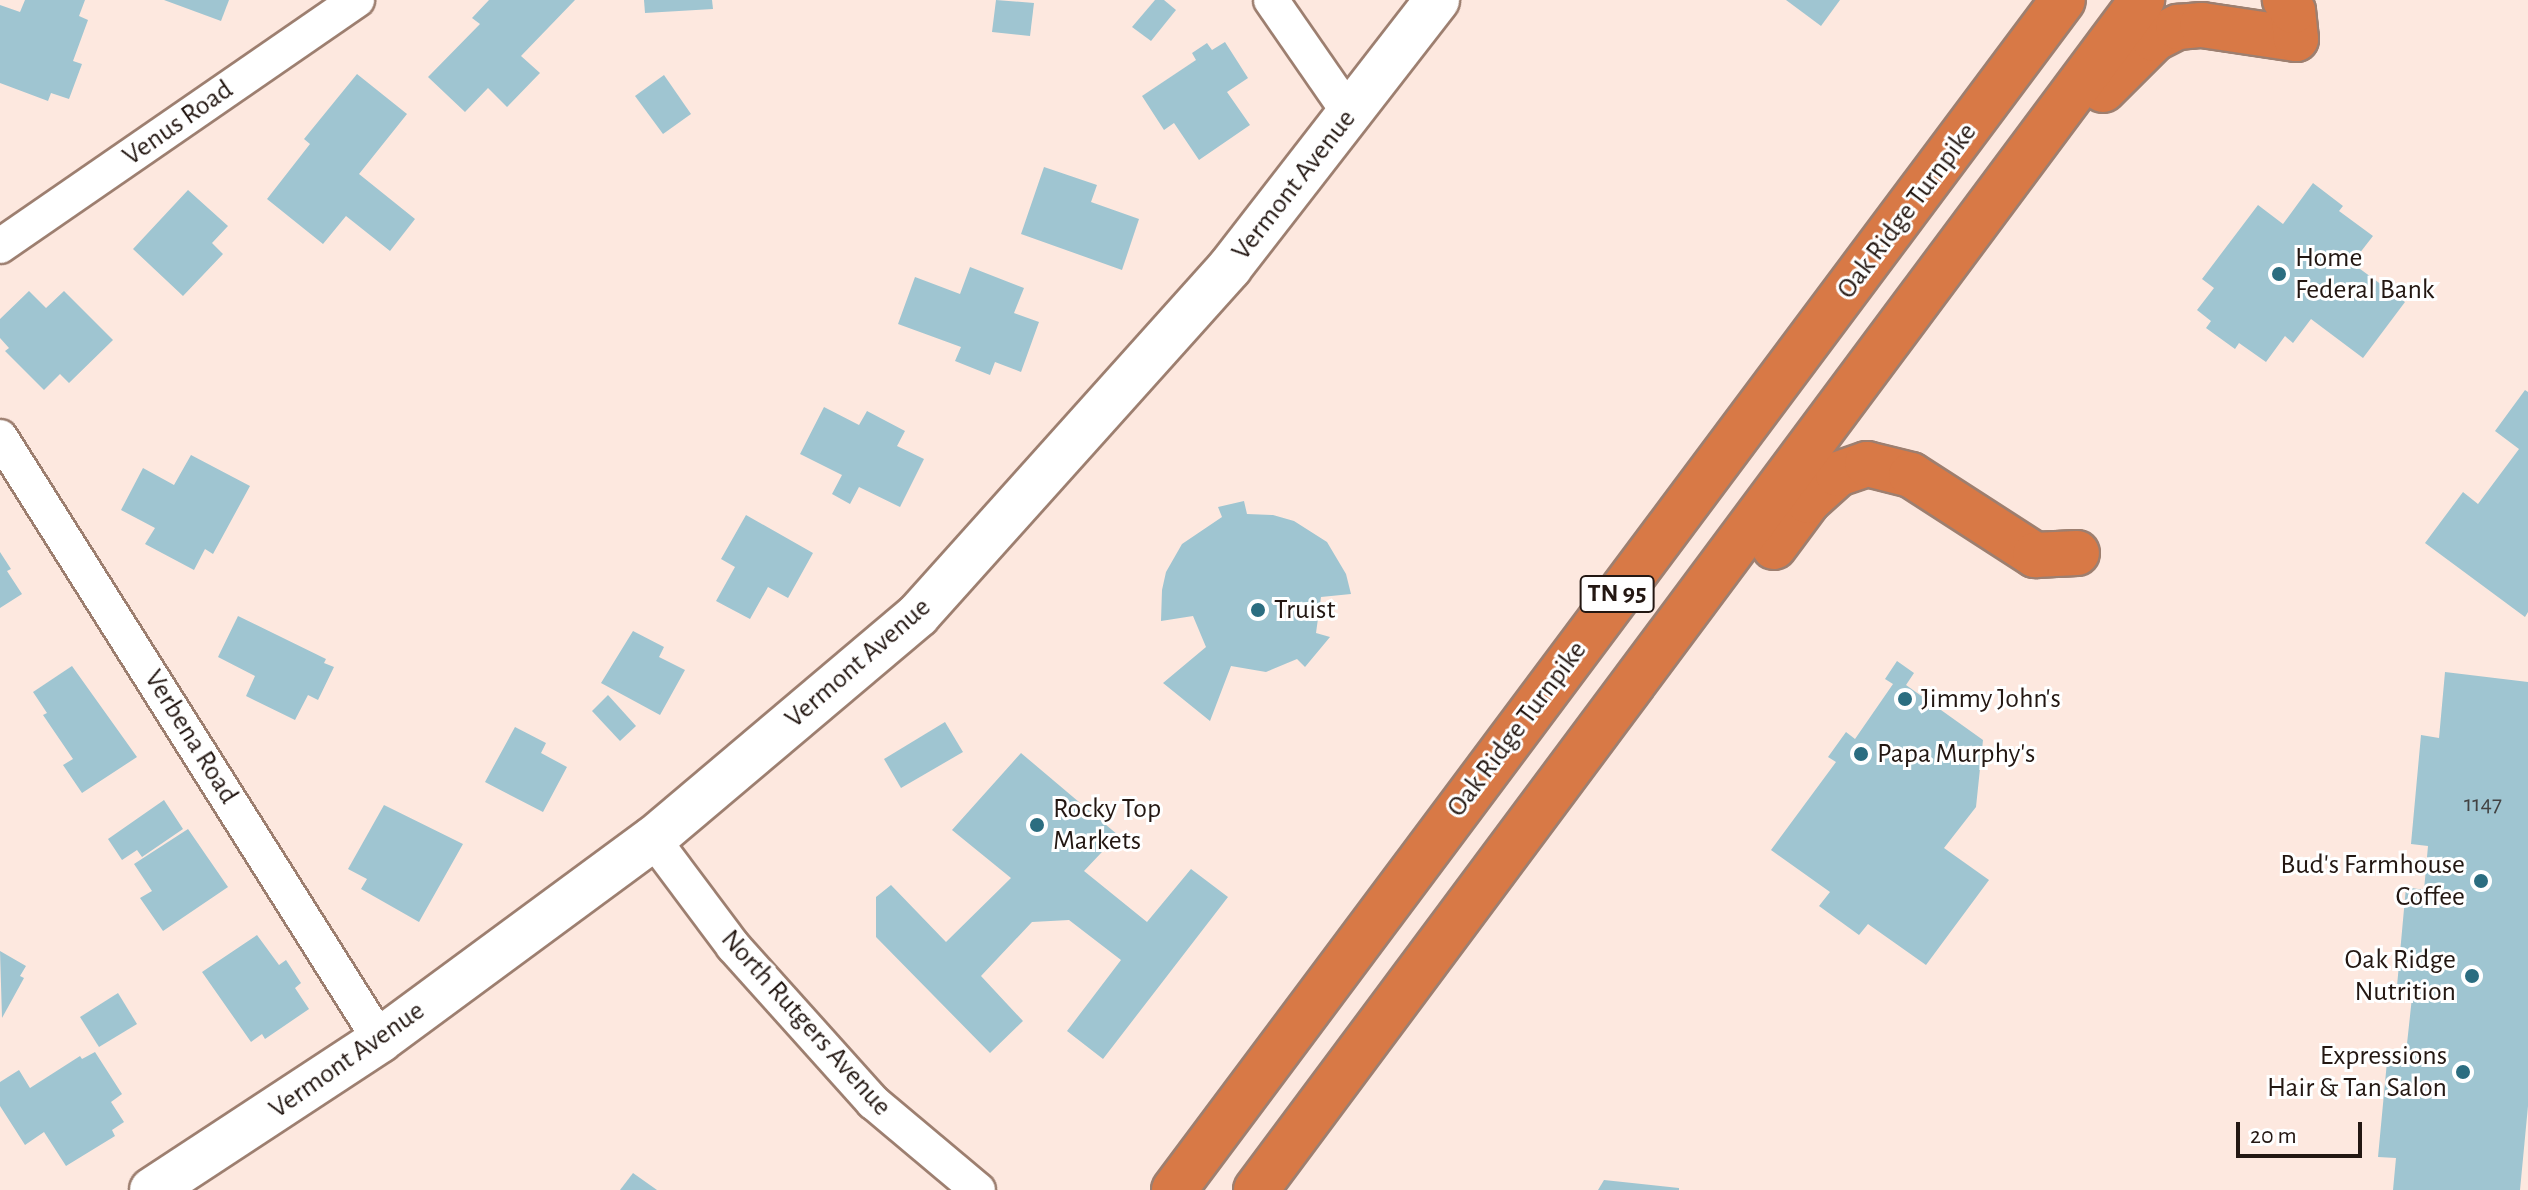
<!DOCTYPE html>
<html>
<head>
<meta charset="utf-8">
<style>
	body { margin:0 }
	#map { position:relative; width:2528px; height:1190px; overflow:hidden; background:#fde8df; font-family:"Alegreya Sans",sans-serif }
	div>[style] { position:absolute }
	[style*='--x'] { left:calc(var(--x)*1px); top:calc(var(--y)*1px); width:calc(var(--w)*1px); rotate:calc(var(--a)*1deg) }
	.building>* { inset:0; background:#9fc5d1 }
	.roads { filter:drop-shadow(2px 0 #9d7f70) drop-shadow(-2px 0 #9d7f70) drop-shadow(0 2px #9d7f70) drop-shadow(0 -2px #9d7f70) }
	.street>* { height:34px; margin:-17px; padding:0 17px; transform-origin:17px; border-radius:17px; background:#fff }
	.secondary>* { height:44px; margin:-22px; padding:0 22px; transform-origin:22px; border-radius:22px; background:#fff }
	.highway>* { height:44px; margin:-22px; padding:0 22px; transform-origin:22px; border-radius:22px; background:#d87946 }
	.dots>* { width:22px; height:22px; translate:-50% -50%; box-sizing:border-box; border:4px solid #fff; border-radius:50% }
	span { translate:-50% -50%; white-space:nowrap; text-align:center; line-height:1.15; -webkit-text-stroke:6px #fff; paint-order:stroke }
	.number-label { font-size:24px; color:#424242 }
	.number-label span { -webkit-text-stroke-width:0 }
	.shield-label span { padding:2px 6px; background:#fff; border:2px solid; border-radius:6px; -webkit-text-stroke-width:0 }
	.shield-label { font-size:26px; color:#231712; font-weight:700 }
	.street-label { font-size:28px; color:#231712 }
	.poi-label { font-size:28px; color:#231712 }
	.left { translate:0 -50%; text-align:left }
	.right { translate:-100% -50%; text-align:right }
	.scale { position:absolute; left:2236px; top:1122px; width:126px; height:36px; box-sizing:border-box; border:4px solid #231712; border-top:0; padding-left:10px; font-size:24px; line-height:28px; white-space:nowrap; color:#231712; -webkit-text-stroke:6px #fff; paint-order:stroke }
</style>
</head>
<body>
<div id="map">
	<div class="building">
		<div style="clip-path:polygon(25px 0,85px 0,79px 16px,88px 20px,73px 61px,82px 64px,69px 99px,51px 93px,48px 101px,0 83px,0 5px,20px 12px)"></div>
		<div style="clip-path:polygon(164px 0,229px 0,221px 21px)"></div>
		<div style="clip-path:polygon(489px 0,575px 0,521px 56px,540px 73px,507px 107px,488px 88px,465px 112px,428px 77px,480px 24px,472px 18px)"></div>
		<div style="clip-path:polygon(644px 0,712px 0,713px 9px,645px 13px)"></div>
		<div style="clip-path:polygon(996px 0,1034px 3px,1030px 36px,992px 32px)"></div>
		<div style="clip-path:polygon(1155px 0,1164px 0,1176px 10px,1151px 41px,1132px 27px)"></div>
		<div style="clip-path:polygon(1786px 0,1840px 0,1821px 26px)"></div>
		<div style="clip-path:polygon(1225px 42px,1248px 78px,1227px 92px,1250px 125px,1199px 160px,1174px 123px,1164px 130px,1142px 96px,1196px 60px,1192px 53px,1207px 43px,1212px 50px)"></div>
		<div style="clip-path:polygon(357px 74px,407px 114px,359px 174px,415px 219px,390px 251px,346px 216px,323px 244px,267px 199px,310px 144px,304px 139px)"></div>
		<div style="clip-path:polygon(664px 75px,691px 114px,663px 134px,635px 96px)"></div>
		<div style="clip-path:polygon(1044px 167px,1097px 185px,1091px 202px,1139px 219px,1122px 270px,1021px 234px)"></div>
		<div style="clip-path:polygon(2313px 183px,2343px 206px,2339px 211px,2373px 236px,2352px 263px,2405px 302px,2363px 358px,2311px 319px,2293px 343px,2285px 336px,2266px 362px,2239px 343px,2235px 349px,2206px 328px,2211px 321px,2197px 310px,2214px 288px,2202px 279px,2258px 205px,2283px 224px)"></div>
		<div style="clip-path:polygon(188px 190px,228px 226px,212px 243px,223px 254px,183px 296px,133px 249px)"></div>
		<div style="clip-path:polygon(970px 267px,1024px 288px,1014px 313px,1039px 322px,1021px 372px,995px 362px,990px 375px,955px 361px,961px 347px,898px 324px,915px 277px,960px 294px)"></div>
		<div style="clip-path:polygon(29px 291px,46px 308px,64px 291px,113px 340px,69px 383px,60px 374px,44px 390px,5px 351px,9px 348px,0 338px,0 319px)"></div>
		<div style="clip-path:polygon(2525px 390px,2528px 392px,2528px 612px,2525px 617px,2425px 543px,2463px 492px,2478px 504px,2519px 449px,2495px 431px)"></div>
		<div style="clip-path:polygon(824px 407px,859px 425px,867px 411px,905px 431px,897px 446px,924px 459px,900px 507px,859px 487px,850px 504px,832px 494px,842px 475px,800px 454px)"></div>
		<div style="clip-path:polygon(191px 455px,250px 486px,213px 554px,205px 549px,194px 570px,145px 544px,155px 528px,121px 510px,143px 468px,174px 485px)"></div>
		<div style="clip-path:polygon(1244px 501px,1247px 514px,1273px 515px,1294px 521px,1327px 542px,1346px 574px,1351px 594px,1321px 597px,1316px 633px,1330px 637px,1305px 667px,1297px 659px,1266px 672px,1231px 666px,1210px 721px,1163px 683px,1206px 647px,1193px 616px,1161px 621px,1162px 590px,1166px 572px,1182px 544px,1222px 517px,1218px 507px)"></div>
		<div style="clip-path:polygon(746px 515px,813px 553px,788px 598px,768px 587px,750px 619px,716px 601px,735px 567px,721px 559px)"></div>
		<div style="clip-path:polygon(0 552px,11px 569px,7px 571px,22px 594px,0 608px)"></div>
		<div style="clip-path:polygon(238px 616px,326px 659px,324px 663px,334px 667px,318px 700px,308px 695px,295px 720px,246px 696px,255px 676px,218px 657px)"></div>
		<div style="clip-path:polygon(633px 631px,664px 647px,659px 657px,685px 670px,660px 715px,601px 683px)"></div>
		<div style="clip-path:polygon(1897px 661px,1914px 673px,1906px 685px,1983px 740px,1976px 807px,1944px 848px,1989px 880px,1926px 965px,1868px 924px,1859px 935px,1819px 906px,1830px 892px,1771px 850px,1836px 762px,1828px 757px,1846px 732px,1855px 739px,1893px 684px,1885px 679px)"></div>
		<div style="clip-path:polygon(72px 666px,137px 757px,82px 793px,63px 765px,73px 759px,43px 715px,47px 713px,33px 692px)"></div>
		<div style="clip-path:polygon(2445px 672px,2528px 682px,2528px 1106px,2520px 1190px,2393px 1190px,2396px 1158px,2378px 1157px,2388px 1051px,2406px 1053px,2413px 988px,2397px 986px,2406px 887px,2424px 890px,2428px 846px,2411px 844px,2421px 735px,2439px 738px)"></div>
		<div style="clip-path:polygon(608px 695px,636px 726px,620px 741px,592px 711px)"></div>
		<div style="clip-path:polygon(945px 722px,963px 752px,901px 788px,884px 759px)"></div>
		<div style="clip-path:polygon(515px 727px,546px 743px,541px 753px,567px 767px,543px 812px,485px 782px)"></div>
		<div style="clip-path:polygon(1021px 753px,1118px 835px,1084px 871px,1147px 922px,1191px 869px,1228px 897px,1103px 1059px,1067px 1031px,1121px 960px,1069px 920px,1032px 922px,981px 976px,1023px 1021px,990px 1053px,876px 937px,876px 897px,891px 885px,946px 942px,1011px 878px,952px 830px)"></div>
		<div style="clip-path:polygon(164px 800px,183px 829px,142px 857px,137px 850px,122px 860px,108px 839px)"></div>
		<div style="clip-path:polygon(384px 805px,463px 844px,419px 922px,361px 889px,367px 879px,348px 869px)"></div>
		<div style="clip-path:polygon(188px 829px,228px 887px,163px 931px,140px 898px,152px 891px,134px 864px)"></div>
		<div style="clip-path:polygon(257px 935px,279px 965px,286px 960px,301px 983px,295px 988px,309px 1009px,265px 1039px,262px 1034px,251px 1042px,202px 972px)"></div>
		<div style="clip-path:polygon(0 951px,26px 966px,20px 976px,24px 978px,2px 1018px)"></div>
		<div style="clip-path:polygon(118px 993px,137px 1024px,99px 1047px,80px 1017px)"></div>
		<div style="clip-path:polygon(95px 1052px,122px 1094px,111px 1102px,124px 1122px,112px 1130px,115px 1136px,66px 1166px,44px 1132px,25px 1145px,0 1106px,0 1082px,19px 1070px,30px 1088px,80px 1056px,82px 1059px)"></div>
		<div style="clip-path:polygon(633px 1173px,657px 1190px,620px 1190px)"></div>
		<div style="clip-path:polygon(1604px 1180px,1679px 1188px,1679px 1190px,1598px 1190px)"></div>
	</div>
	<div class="roads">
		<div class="street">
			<div style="--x:1271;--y:0;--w:139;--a:55.3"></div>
			<div style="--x:0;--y:246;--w:434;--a:-34.6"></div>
			<div style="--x:0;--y:437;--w:713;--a:57.78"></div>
			<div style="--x:653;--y:839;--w:134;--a:53.2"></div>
			<div style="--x:733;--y:946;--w:210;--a:48.1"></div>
			<div style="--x:873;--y:1102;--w:137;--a:40"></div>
		</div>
		<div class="secondary">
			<div style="--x:152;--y:1190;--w:273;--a:-33.3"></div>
			<div style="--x:380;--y:1040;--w:339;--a:-36.4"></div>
			<div style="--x:653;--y:839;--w:347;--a:-40.2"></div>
			<div style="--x:918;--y:615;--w:467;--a:-48.1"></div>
			<div style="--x:1230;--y:267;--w:338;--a:-52.2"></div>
		</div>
		<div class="highway">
			<div style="--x:2103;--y:90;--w:72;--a:-45"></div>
			<div style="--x:2154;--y:39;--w:27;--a:-27"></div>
			<div style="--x:2178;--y:27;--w:24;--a:-5"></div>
			<div style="--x:2202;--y:25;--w:95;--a:8.5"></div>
			<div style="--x:2296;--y:39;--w:28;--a:-96"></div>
			<div style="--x:2293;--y:11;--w:14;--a:-126"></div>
			<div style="--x:1774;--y:547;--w:57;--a:-53.5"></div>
			<div style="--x:1808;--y:501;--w:40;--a:-42"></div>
			<div style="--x:1838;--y:474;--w:31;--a:-19"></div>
			<div style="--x:1867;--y:464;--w:45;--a:14"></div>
			<div style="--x:1911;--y:475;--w:148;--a:32.8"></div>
			<div style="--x:2035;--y:555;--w:42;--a:-2.7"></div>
			<div style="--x:1174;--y:1190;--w:1485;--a:-53.24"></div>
			<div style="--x:1256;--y:1190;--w:1484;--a:-53.33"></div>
		</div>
	</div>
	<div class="dots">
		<div style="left:2279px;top:274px;background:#2b6d80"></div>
		<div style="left:1258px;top:610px;background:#2b6d80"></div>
		<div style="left:1905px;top:699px;background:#2b6d80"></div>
		<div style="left:1861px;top:754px;background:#2b6d80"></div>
		<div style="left:1037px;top:825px;background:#2b6d80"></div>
		<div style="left:2481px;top:881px;background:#2b6d80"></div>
		<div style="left:2472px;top:976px;background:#2b6d80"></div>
		<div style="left:2463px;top:1072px;background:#2b6d80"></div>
	</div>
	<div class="number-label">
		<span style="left:2483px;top:805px">1147</span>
	</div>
	<div class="shield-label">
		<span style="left:1617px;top:594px">TN 95</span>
	</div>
	<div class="street-label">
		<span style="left:178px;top:123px;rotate:-35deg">Venus Road</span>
		<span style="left:1294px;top:185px;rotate:-52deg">Vermont Avenue</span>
		<span style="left:1907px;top:211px;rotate:-53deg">Oak Ridge Turnpike</span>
		<span style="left:858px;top:663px;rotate:-41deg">Vermont Avenue</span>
		<span style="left:1517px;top:729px;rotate:-53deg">Oak Ridge Turnpike</span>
		<span style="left:191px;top:737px;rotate:58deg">Verbena Road</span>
		<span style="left:806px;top:1023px;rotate:48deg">North Rutgers Avenue</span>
		<span style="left:347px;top:1060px;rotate:-35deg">Vermont Avenue</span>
	</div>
	<div class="poi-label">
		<span class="left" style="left:2295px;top:274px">Home<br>Federal Bank</span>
		<span class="left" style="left:1274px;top:610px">Truist</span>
		<span class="left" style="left:1921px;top:699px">Jimmy John's</span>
		<span class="left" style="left:1877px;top:754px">Papa Murphy's</span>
		<span class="left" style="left:1053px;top:825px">Rocky Top<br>Markets</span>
		<span class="right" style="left:2465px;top:881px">Bud's Farmhouse<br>Coffee</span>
		<span class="right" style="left:2456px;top:976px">Oak Ridge<br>Nutrition</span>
		<span class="right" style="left:2447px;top:1072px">Expressions<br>Hair &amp; Tan Salon</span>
	</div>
	<div class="scale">20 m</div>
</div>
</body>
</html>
